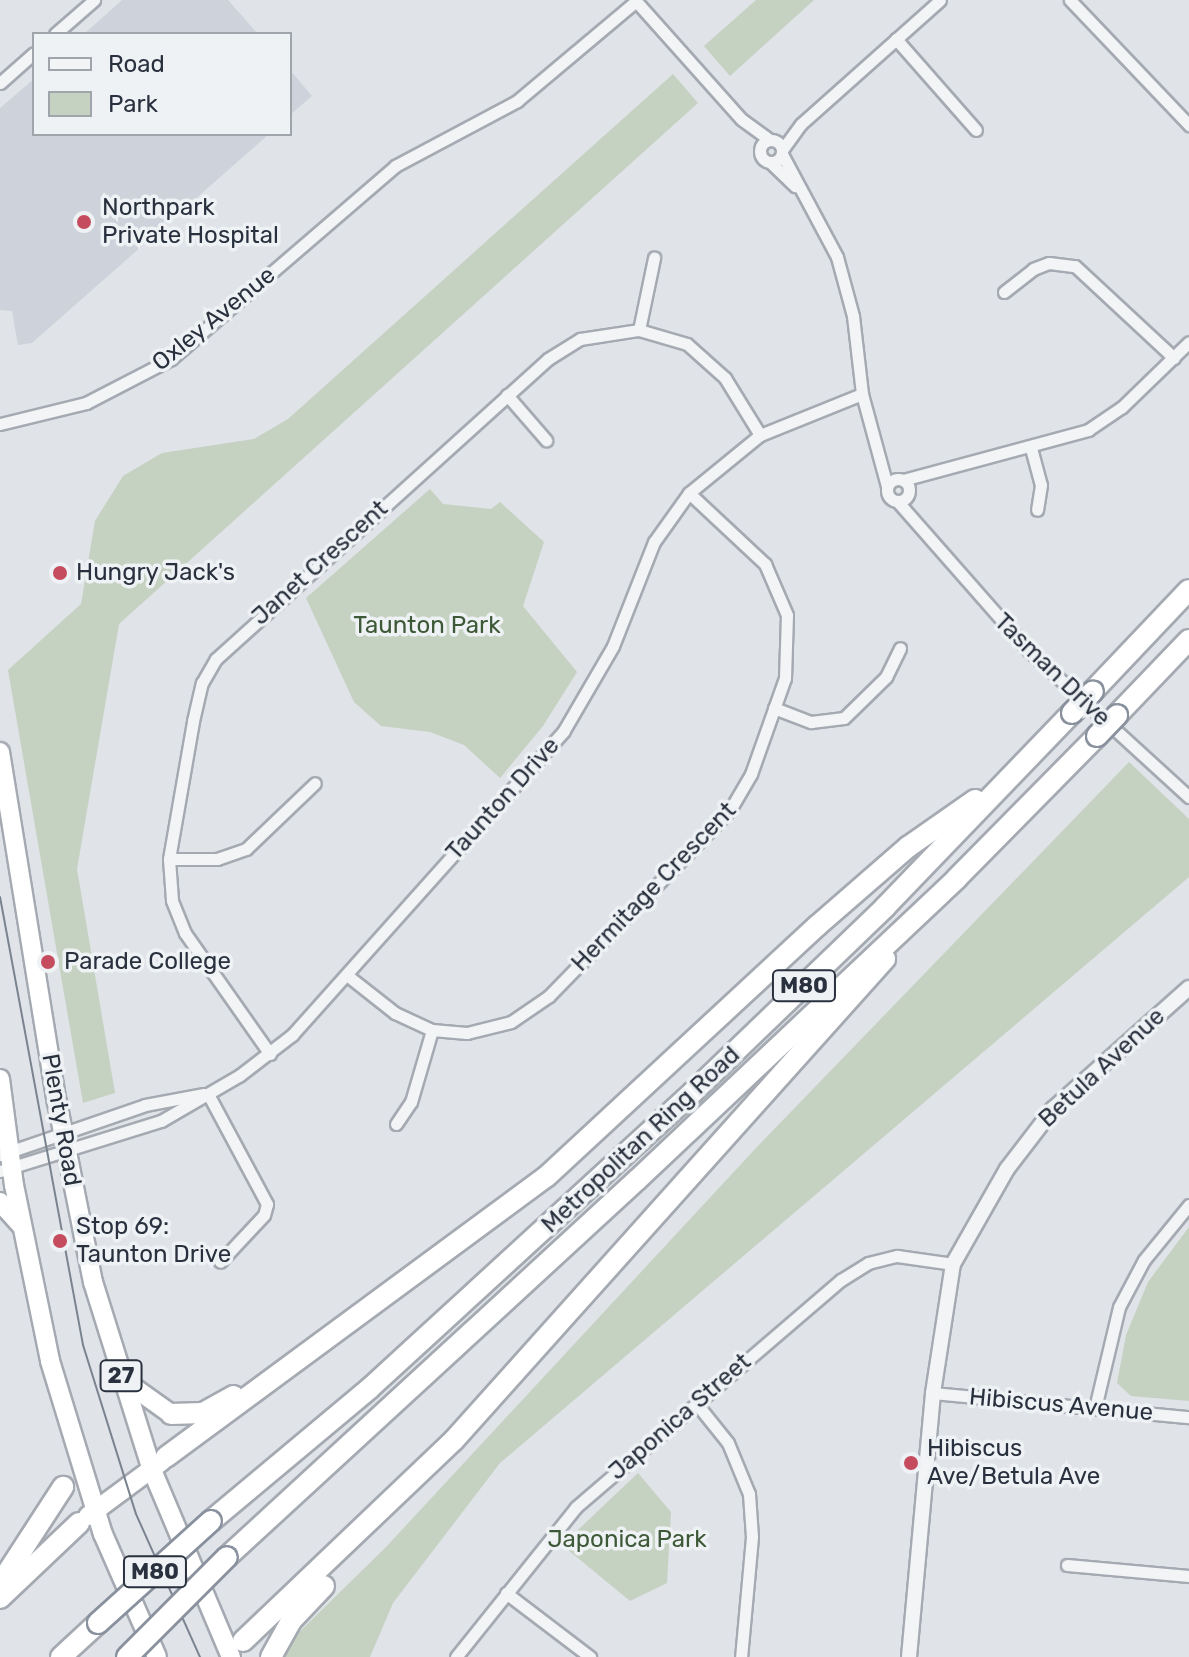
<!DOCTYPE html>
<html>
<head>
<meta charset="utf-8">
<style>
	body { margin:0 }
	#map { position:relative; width:1189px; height:1657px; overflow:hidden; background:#e0e3e8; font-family:Rubik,sans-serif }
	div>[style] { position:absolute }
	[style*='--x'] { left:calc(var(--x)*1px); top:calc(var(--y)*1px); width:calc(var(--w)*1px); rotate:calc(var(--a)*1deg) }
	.built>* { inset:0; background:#ced2da }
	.green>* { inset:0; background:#c5d1c1 }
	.roads { filter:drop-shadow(2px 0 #a5aab2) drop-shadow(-2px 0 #a5aab2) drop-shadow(0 2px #a5aab2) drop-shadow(0 -2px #a5aab2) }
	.minor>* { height:11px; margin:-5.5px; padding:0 5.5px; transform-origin:5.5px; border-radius:5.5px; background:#f2f4f6 }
	.minor>.ring { margin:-5.5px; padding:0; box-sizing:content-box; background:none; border:11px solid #f2f4f6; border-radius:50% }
	.tertiary>* { height:14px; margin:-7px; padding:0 7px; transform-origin:7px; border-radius:7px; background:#f2f4f6 }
	.trunk>* { height:18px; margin:-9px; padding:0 9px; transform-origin:9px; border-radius:9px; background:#fff }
	.motorway>* { height:20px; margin:-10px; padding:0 10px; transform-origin:10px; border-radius:10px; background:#fff }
	.tram>* { height:2px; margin:-1px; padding:0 1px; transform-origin:1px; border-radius:1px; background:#7a8390 }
	.bridges { filter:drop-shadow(2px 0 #88919d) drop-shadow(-2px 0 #88919d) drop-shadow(0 2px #88919d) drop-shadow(0 -2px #88919d) }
	.motorway-bridge>* { height:20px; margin:-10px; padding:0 10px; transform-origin:10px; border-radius:10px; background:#fff }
	.dots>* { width:22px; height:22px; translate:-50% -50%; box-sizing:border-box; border:4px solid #eff2f5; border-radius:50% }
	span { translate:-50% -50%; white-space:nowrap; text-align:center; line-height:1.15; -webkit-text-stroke:7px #eff2f5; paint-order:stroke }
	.shield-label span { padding:2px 6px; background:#eff2f5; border:2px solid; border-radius:6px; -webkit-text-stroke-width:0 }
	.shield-label { font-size:22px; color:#29313e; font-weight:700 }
	.poi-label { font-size:24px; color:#29313e }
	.left { translate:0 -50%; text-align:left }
	.street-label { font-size:24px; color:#29313e }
	.park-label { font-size:24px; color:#3e5937 }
	.legend { position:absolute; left:32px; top:32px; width:260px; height:104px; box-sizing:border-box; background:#eff2f5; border:2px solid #a0a5ac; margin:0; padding:10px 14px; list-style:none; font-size:24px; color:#29313e }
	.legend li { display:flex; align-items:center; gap:16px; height:40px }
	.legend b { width:40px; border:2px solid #a0a5ac }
</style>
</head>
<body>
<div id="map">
	<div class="built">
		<div style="clip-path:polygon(122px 0,228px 0,258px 34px,84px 34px)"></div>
		<div style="clip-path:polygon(290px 70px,312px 96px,290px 115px)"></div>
		<div style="clip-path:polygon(34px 79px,34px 134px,269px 134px,32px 343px,18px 345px,12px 311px,0 310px,0 108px)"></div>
	</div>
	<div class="green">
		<div style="clip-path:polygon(756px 0,814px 0,730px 76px,704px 46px)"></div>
		<div style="clip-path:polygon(673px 74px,698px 103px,119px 624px,77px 869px,115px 1093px,83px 1103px,8px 670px,81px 604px,95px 521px,123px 476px,162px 453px,254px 439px,288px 419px)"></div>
		<div style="clip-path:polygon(430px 489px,443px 504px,491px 509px,500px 502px,544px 542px,523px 606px,577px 672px,543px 726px,500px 778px,464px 745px,430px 732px,381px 726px,354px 702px,306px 598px)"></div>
		<div style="clip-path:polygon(1129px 762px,1189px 819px,1189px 877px,500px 1463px,393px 1603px,370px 1657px,283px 1657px,286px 1645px,386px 1547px,756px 1148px)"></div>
		<div style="clip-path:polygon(1189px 1227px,1189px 1401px,1131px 1396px,1117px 1383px,1126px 1335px,1148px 1282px)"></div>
		<div style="clip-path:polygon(638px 1473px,671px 1512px,667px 1583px,630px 1601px,562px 1545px)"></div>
	</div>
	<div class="roads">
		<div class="minor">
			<div style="--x:635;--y:0;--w:159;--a:48.3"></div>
			<div style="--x:741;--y:119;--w:34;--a:36"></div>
			<div style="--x:1070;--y:0;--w:173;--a:46.4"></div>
			<div style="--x:55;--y:34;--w:52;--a:-41.1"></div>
			<div style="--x:896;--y:39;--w:121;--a:48.7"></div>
			<div style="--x:0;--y:83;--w:45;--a:-41.4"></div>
			<div class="ring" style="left:760px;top:140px;width:11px;height:11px"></div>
			<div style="--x:782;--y:150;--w:32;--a:-54"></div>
			<div style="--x:801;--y:124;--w:186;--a:-41.7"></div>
			<div style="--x:782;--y:154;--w:117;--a:61.9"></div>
			<div style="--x:837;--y:257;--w:61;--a:74.8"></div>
			<div style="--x:853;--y:316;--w:79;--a:83.4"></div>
			<div style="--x:862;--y:394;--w:95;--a:74.8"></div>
			<div style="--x:770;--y:162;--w:35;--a:44"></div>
			<div style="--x:1004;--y:292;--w:37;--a:-38"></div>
			<div style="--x:1033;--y:269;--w:17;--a:-21"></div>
			<div style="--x:1049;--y:263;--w:26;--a:7"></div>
			<div style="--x:1075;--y:266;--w:135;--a:42.9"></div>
			<div style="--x:639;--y:330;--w:74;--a:-78.2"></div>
			<div style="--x:507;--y:395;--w:60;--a:49.1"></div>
			<div style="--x:0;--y:424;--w:89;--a:-13.7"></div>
			<div style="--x:86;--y:403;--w:96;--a:-27.4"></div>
			<div style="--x:171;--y:359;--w:296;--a:-40.7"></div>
			<div style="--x:395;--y:166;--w:138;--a:-28"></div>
			<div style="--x:517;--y:101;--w:155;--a:-40"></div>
			<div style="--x:1031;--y:448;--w:38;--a:75"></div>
			<div style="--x:1041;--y:485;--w:25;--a:99"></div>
			<div class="ring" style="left:887px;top:479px;width:11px;height:11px"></div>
			<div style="--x:903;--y:480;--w:192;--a:-15.1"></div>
			<div style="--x:1088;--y:430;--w:41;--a:-34.1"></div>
			<div style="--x:1122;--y:407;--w:93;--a:-44.1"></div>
			<div style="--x:898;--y:502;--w:198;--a:48.7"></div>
			<div style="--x:1029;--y:651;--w:217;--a:42.4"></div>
			<div style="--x:774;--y:708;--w:40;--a:21"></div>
			<div style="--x:811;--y:722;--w:33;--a:-7"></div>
			<div style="--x:844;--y:718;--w:59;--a:-44.3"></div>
			<div style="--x:886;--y:677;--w:32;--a:-64"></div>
			<div style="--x:169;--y:859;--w:48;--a:0"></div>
			<div style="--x:217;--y:859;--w:31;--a:-19"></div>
			<div style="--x:246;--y:849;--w:95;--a:-43.7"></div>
			<div style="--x:348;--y:976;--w:60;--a:38.2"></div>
			<div style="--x:395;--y:1013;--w:41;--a:24.7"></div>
			<div style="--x:432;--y:1030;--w:35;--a:5"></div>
			<div style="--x:467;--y:1033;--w:45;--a:-14"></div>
			<div style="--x:511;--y:1022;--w:46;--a:-34.4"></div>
			<div style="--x:549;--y:996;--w:260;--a:-45.8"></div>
			<div style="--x:730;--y:810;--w:42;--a:-59.7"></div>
			<div style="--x:751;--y:774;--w:102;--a:-70.5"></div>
			<div style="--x:785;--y:678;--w:63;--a:-88.2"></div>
			<div style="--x:787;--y:615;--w:56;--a:-113.3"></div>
			<div style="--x:765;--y:564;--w:104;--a:-136.9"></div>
			<div style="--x:270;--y:1054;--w:148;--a:-125.1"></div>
			<div style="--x:185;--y:933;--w:35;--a:-112"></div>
			<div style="--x:172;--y:900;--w:41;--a:-94.2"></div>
			<div style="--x:169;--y:859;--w:140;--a:-80.1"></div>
			<div style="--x:193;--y:721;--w:39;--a:-77"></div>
			<div style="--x:202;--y:683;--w:28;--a:-60"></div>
			<div style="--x:216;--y:659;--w:447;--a:-42.1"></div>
			<div style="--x:548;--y:359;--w:38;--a:-32"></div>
			<div style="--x:580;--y:339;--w:60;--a:-8.7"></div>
			<div style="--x:639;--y:330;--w:50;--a:16.3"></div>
			<div style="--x:687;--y:344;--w:51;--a:41.8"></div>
			<div style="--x:725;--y:378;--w:67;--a:58.4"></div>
			<div style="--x:208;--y:1094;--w:125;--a:61.8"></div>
			<div style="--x:267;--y:1204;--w:11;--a:105"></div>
			<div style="--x:264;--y:1215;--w:64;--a:133.1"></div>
			<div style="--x:396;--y:1124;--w:27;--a:-56"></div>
			<div style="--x:411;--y:1102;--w:75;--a:-73.7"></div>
			<div style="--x:0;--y:1155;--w:153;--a:-19"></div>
			<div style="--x:145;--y:1105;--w:60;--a:-10.6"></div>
			<div style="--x:0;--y:1171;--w:169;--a:-17.3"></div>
			<div style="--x:161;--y:1121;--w:91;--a:-30.2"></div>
			<div style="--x:240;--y:1075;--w:66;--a:-37.6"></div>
			<div style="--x:292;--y:1035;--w:407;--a:-48.2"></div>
			<div style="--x:563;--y:732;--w:99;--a:-59.8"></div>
			<div style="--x:613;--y:646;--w:112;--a:-68.5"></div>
			<div style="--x:654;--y:542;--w:60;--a:-54.5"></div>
			<div style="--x:689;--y:493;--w:92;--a:-39.2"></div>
			<div style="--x:760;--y:435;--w:110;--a:-21.9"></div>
			<div style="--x:933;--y:1393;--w:257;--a:5.4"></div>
			<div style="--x:696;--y:1403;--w:51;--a:51.3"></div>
			<div style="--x:728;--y:1443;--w:55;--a:67.6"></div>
			<div style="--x:749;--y:1494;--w:43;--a:86"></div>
			<div style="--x:752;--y:1537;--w:121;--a:95.2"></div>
			<div style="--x:1095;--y:1408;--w:104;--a:-76.6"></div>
			<div style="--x:1119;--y:1307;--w:53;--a:-62"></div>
			<div style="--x:1144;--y:1260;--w:71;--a:-50.7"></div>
			<div style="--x:1067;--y:1565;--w:122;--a:5.2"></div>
			<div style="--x:506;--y:1593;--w:106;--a:37.3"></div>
			<div style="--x:456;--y:1657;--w:192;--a:-51.3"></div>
			<div style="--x:576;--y:1507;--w:349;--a:-40.6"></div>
			<div style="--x:841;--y:1280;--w:32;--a:-32"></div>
			<div style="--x:868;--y:1263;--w:30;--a:-14"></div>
			<div style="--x:897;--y:1256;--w:57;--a:8.1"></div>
		</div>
		<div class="tertiary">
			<div style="--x:909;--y:1657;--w:265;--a:-84.8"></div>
			<div style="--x:933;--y:1393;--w:131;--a:-81.2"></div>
			<div style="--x:953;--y:1264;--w:109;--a:-60.4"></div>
			<div style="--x:1007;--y:1169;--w:76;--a:-52.5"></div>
			<div style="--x:1053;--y:1109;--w:182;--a:-41.7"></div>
		</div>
		<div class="trunk">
			<div style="--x:0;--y:752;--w:355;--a:80.8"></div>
			<div style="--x:57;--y:1102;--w:184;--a:78.7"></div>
			<div style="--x:93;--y:1282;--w:197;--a:72.6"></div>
			<div style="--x:152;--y:1470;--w:203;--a:67.1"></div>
			<div style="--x:0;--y:1079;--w:107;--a:82.5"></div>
			<div style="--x:14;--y:1185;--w:180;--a:78.4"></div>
			<div style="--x:50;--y:1361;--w:181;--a:73"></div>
			<div style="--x:103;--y:1534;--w:134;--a:66.3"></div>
			<div style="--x:0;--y:1202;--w:31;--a:48"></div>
			<div style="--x:122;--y:1379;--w:60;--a:35.5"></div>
			<div style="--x:88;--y:1516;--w:91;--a:-36.5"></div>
		</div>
		<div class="motorway">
			<div style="--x:1093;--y:691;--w:139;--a:-46.5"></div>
			<div style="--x:1117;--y:715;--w:104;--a:-46.2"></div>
			<div style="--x:171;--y:1414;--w:32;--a:-2"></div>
			<div style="--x:203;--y:1413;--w:35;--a:-29"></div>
			<div style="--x:166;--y:1457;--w:473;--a:-36.4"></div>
			<div style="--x:547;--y:1176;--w:368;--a:-42.8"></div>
			<div style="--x:817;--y:926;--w:121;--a:-41"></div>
			<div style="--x:908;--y:847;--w:82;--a:-35"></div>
			<div style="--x:211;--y:1521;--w:207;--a:-39.9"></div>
			<div style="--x:370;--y:1388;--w:438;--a:-42.5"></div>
			<div style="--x:693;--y:1092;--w:267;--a:-43.9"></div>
			<div style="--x:885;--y:907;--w:269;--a:-46.1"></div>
			<div style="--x:227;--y:1557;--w:557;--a:-42.6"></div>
			<div style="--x:637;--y:1180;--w:440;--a:-43.3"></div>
			<div style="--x:957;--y:878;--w:199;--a:-45.4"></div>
			<div style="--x:0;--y:1584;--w:116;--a:-57"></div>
			<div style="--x:0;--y:1598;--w:109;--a:-43.5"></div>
			<div style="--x:243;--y:1641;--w:291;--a:-43.6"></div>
			<div style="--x:454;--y:1440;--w:646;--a:-48.14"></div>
			<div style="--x:61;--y:1657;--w:50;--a:-42.6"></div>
			<div style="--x:271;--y:1657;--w:41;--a:-60.9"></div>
			<div style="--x:291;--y:1621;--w:48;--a:-46.7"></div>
		</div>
	</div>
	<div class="tram">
		<div style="--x:0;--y:897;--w:456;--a:79.5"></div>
		<div style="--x:83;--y:1345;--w:177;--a:72.6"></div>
		<div style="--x:136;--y:1514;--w:157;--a:65.9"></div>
	</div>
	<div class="bridges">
		<div class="motorway-bridge">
			<div style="--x:1072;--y:713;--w:30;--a:-46"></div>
			<div style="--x:1097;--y:736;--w:29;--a:-46"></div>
			<div style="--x:98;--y:1623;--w:152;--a:-42.1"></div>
			<div style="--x:127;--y:1657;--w:141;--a:-45"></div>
		</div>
	</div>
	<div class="dots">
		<div style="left:84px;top:222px;background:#c54c5f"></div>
		<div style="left:60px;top:573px;background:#c54c5f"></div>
		<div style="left:48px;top:962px;background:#c54c5f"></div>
		<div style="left:60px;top:1241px;background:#c54c5f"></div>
		<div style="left:911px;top:1463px;background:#c54c5f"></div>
	</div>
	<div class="shield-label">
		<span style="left:804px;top:986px">M80</span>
		<span style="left:121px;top:1376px">27</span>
		<span style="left:155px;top:1572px">M80</span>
	</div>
	<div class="poi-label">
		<span class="left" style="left:102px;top:222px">Northpark<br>Private Hospital</span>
		<span class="left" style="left:76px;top:573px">Hungry Jack's</span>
		<span class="left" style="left:64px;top:962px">Parade College</span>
		<span class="left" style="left:76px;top:1241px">Stop 69:<br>Taunton Drive</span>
		<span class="left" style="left:927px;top:1463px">Hibiscus<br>Ave/Betula Ave</span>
	</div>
	<div class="street-label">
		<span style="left:214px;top:319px;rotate:-39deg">Oxley Avenue</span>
		<span style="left:320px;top:563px;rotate:-42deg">Janet Crescent</span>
		<span style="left:1052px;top:670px;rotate:44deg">Tasman Drive</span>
		<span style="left:503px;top:799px;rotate:-48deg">Taunton Drive</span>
		<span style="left:654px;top:887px;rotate:-46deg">Hermitage Crescent</span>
		<span style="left:1102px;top:1068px;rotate:-43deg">Betula Avenue</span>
		<span style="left:61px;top:1120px;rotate:80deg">Plenty Road</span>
		<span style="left:641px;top:1140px;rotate:-43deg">Metropolitan Ring Road</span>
		<span style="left:1061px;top:1405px;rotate:5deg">Hibiscus Avenue</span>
		<span style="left:680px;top:1417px;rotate:-41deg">Japonica Street</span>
	</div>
	<div class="park-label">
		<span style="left:427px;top:626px">Taunton Park</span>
		<span style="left:627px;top:1540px">Japonica Park</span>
	</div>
	<ul class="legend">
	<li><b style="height:10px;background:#f2f4f6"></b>Road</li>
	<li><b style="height:22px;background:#c5d1c1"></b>Park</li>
	</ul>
</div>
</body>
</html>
